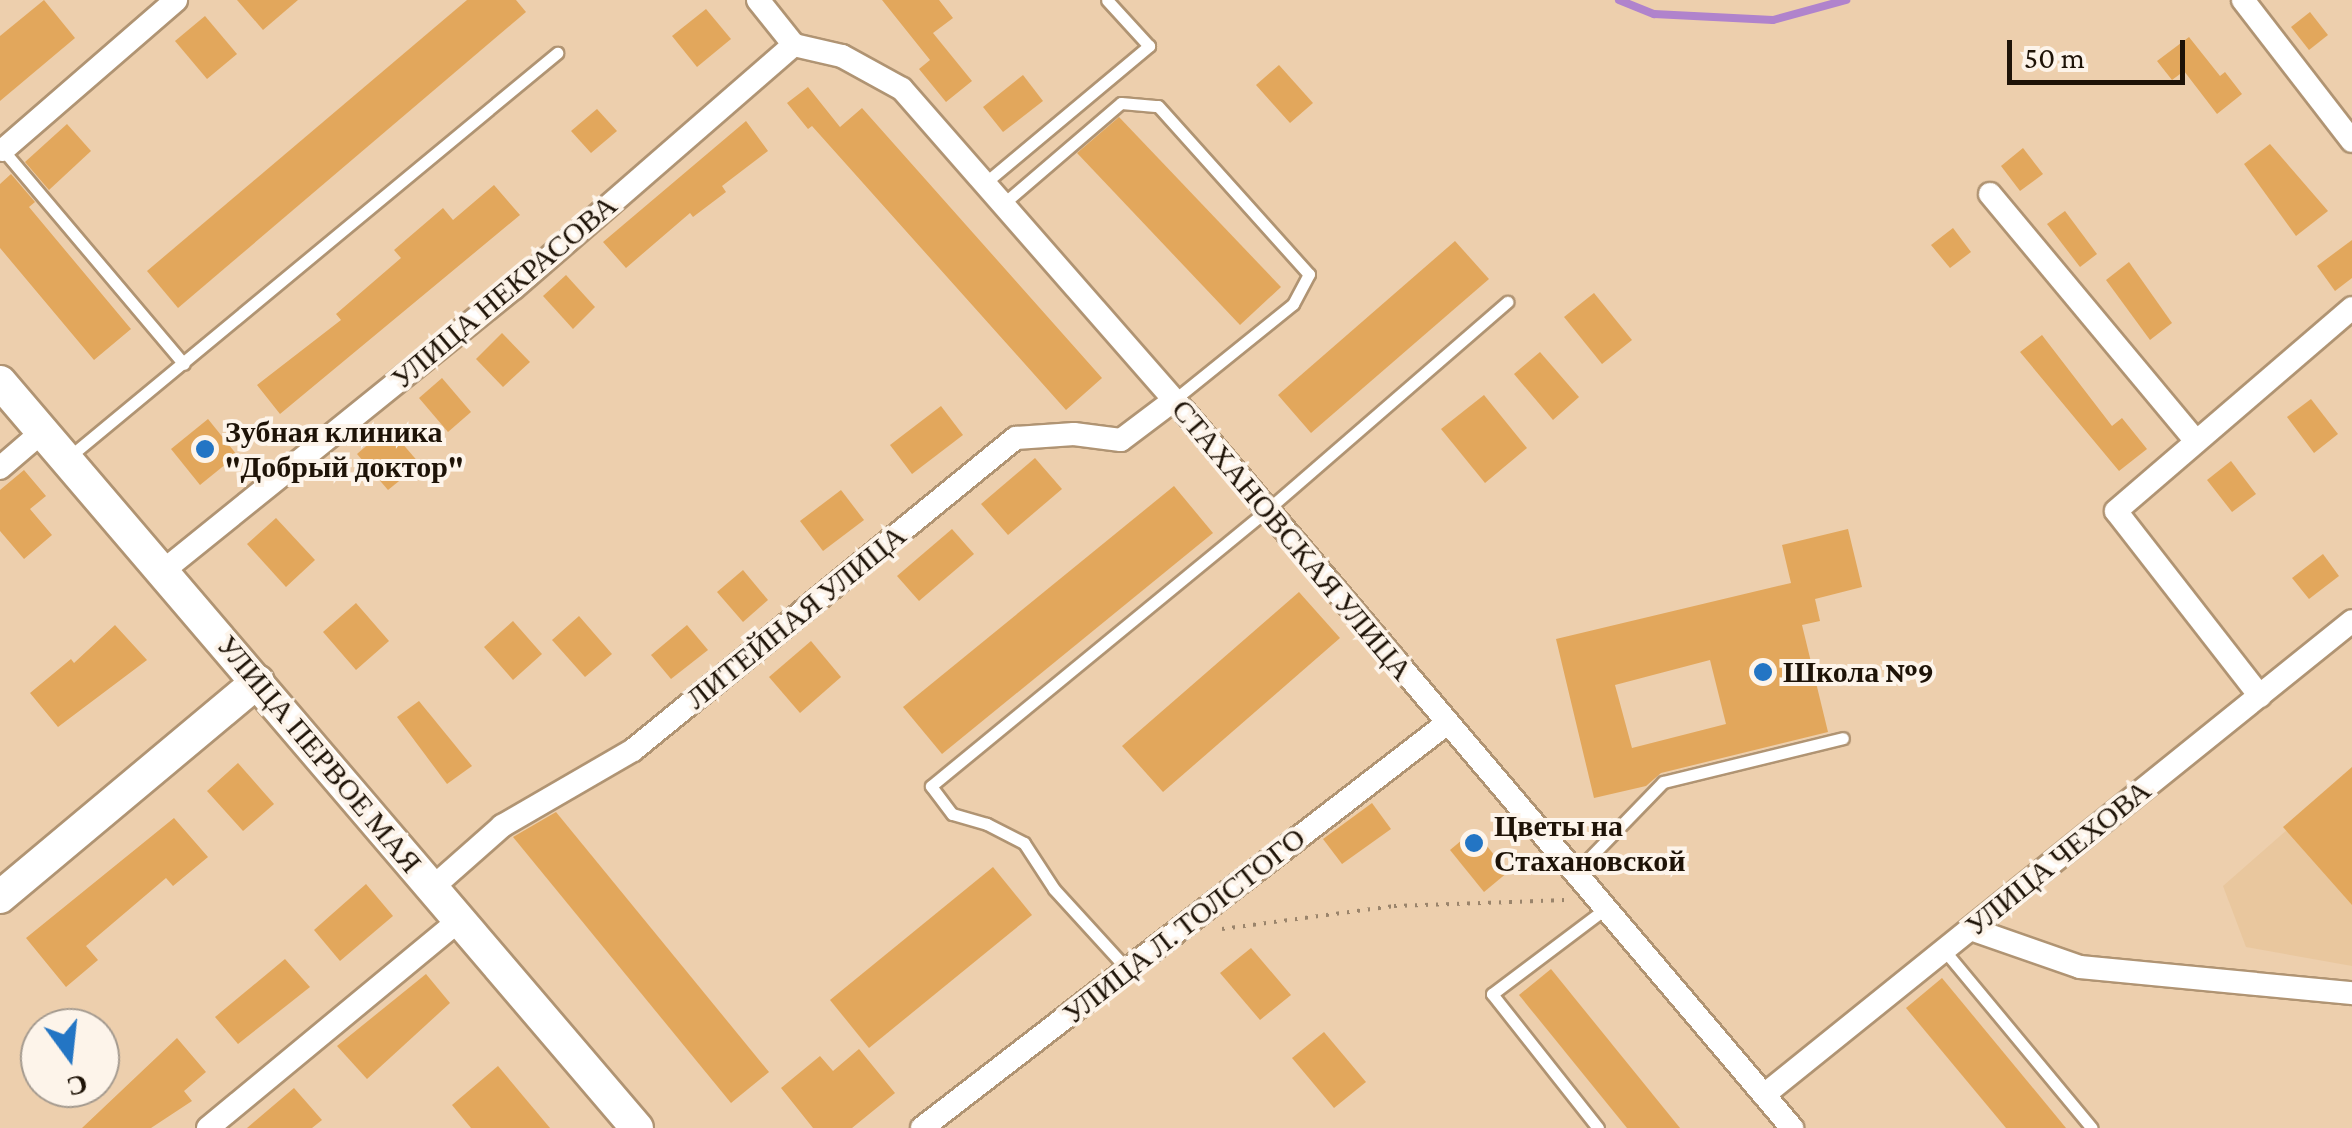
<!DOCTYPE html>
<html>
<head>
<meta charset="utf-8">
<style>
	body { margin:0 }
	#map { position:relative; width:2352px; height:1128px; overflow:hidden; background:#edcfad; font-family:"Crimson Pro",serif }
	div>[style] { position:absolute }
	[style*='--x'] { left:calc(var(--x)*1px); top:calc(var(--y)*1px); width:calc(var(--w)*1px); rotate:calc(var(--a)*1deg) }
	.built>* { inset:0; background:#e9c79e }
	.stream>* { height:8px; margin:-4px; padding:0 4px; transform-origin:4px; border-radius:4px; background:#b083cc }
	.building>* { inset:0; background:#e2a75c }
	.path>* { height:4px; margin-top:-2px; transform-origin:0; background:repeating-linear-gradient(90deg,#9a846b 0 2.5px,transparent 0 10.5px) }
	.roads { filter:drop-shadow(2px 0 #b09473) drop-shadow(-2px 0 #b09473) drop-shadow(0 2px #b09473) drop-shadow(0 -2px #b09473) }
	.lane>* { height:11px; margin:-5.5px; padding:0 5.5px; transform-origin:5.5px; border-radius:5.5px; background:#fff }
	.street>* { height:22px; margin:-11px; padding:0 11px; transform-origin:11px; border-radius:11px; background:#fff }
	.secondary>* { height:32px; margin:-16px; padding:0 16px; transform-origin:16px; border-radius:16px; background:#fff }
	.dots>* { width:28px; height:28px; translate:-50% -50%; box-sizing:border-box; border:5px solid #fdf4ea; border-radius:50% }
	span { translate:-50% -50%; white-space:nowrap; text-align:center; line-height:1.15; -webkit-text-stroke:8px #fdf4ea; paint-order:stroke }
	.street-label { font-size:30px; color:#1e1307 }
	.poi-label { font-size:30px; color:#1e1307; font-weight:700 }
	.left { translate:0 -50%; text-align:left }
	.north { position:absolute; left:20px; top:1008px; width:100px; height:100px; box-sizing:border-box; background:#fdf4ea; border:2px solid #a49a8f; border-radius:50%; rotate:165deg; font-size:28px; font-weight:700; line-height:40px; text-align:center; color:#1e1307 }
	.north::after { content:''; display:block; margin:auto; width:35px; height:45px; background:#2375c4; clip-path:polygon(50% 0,100% 100%,50% 72%,0 100%) }
	.scale { position:absolute; left:2007px; top:40px; width:178px; height:45px; box-sizing:border-box; border:5px solid #1e1307; border-top:0; padding-left:12px; font-size:30px; line-height:35px; white-space:nowrap; color:#1e1307; -webkit-text-stroke:8px #fdf4ea; paint-order:stroke }
</style>
</head>
<body>
<div id="map">
	<div class="built">
		<div style="clip-path:polygon(2352px 773px,2352px 966px,2246px 947px,2223px 886px)"></div>
	</div>
	<div class="stream">
		<div style="--x:1619;--y:0;--w:38;--a:22"></div>
		<div style="--x:1654;--y:14;--w:119;--a:2.9"></div>
		<div style="--x:1773;--y:20;--w:76;--a:-15.3"></div>
	</div>
	<div class="building">
		<div style="clip-path:polygon(44px 0,75px 38px,0 101px,0 36px)"></div>
		<div style="clip-path:polygon(237px 0,298px 0,263px 30px)"></div>
		<div style="clip-path:polygon(467px 0,516px 0,526px 12px,178px 308px,147px 271px)"></div>
		<div style="clip-path:polygon(882px 0,939px 0,953px 18px,933px 33px,972px 81px,946px 102px,919px 69px,930px 60px)"></div>
		<div style="clip-path:polygon(706px 9px,731px 39px,697px 67px,672px 36px)"></div>
		<div style="clip-path:polygon(2310px 12px,2328px 35px,2309px 50px,2291px 27px)"></div>
		<div style="clip-path:polygon(205px 16px,237px 54px,207px 79px,175px 41px)"></div>
		<div style="clip-path:polygon(2189px 37px,2220px 76px,2225px 72px,2242px 94px,2217px 114px,2184px 71px,2172px 80px,2157px 61px)"></div>
		<div style="clip-path:polygon(1279px 65px,1313px 103px,1290px 123px,1256px 85px)"></div>
		<div style="clip-path:polygon(1023px 75px,1043px 101px,1003px 132px,983px 107px)"></div>
		<div style="clip-path:polygon(808px 87px,840px 127px,862px 108px,1102px 378px,1066px 410px,812px 126px,808px 129px,787px 103px)"></div>
		<div style="clip-path:polygon(597px 109px,617px 131px,591px 153px,571px 131px)"></div>
		<div style="clip-path:polygon(1119px 117px,1281px 287px,1240px 325px,1077px 153px)"></div>
		<div style="clip-path:polygon(746px 121px,768px 151px,722px 186px,726px 192px,693px 217px,690px 213px,626px 268px,603px 242px)"></div>
		<div style="clip-path:polygon(67px 124px,91px 151px,49px 190px,25px 162px)"></div>
		<div style="clip-path:polygon(2270px 144px,2328px 211px,2296px 236px,2244px 164px)"></div>
		<div style="clip-path:polygon(2023px 148px,2043px 174px,2020px 191px,2001px 166px)"></div>
		<div style="clip-path:polygon(11px 174px,35px 202px,29px 207px,131px 329px,94px 360px,0 248px,0 184px)"></div>
		<div style="clip-path:polygon(494px 185px,520px 215px,280px 414px,257px 385px,341px 320px,336px 314px,401px 258px,394px 250px,443px 208px,453px 220px)"></div>
		<div style="clip-path:polygon(2065px 211px,2097px 254px,2080px 267px,2047px 224px)"></div>
		<div style="clip-path:polygon(1953px 228px,1971px 252px,1950px 268px,1931px 245px)"></div>
		<div style="clip-path:polygon(2352px 240px,2352px 278px,2335px 291px,2317px 266px)"></div>
		<div style="clip-path:polygon(1455px 241px,1489px 279px,1311px 433px,1278px 395px)"></div>
		<div style="clip-path:polygon(2129px 262px,2172px 323px,2150px 340px,2106px 280px)"></div>
		<div style="clip-path:polygon(566px 275px,595px 307px,573px 329px,543px 296px)"></div>
		<div style="clip-path:polygon(1594px 293px,1632px 340px,1602px 364px,1564px 317px)"></div>
		<div style="clip-path:polygon(502px 333px,530px 362px,503px 387px,476px 359px)"></div>
		<div style="clip-path:polygon(2042px 335px,2112px 426px,2122px 418px,2147px 449px,2119px 471px,2020px 352px)"></div>
		<div style="clip-path:polygon(1540px 352px,1579px 397px,1553px 420px,1514px 374px)"></div>
		<div style="clip-path:polygon(442px 378px,471px 412px,448px 432px,419px 398px)"></div>
		<div style="clip-path:polygon(1484px 395px,1527px 448px,1485px 483px,1441px 429px)"></div>
		<div style="clip-path:polygon(2311px 399px,2338px 434px,2314px 453px,2287px 417px)"></div>
		<div style="clip-path:polygon(941px 406px,963px 435px,912px 474px,890px 445px)"></div>
		<div style="clip-path:polygon(208px 419px,237px 455px,200px 485px,171px 449px)"></div>
		<div style="clip-path:polygon(388px 427px,420px 464px,388px 490px,357px 454px)"></div>
		<div style="clip-path:polygon(1035px 458px,1062px 489px,1008px 535px,981px 504px)"></div>
		<div style="clip-path:polygon(2231px 461px,2256px 494px,2232px 512px,2207px 480px)"></div>
		<div style="clip-path:polygon(24px 470px,46px 496px,30px 509px,52px 535px,24px 559px,0 531px,0 490px)"></div>
		<div style="clip-path:polygon(1174px 486px,1213px 533px,942px 754px,903px 707px)"></div>
		<div style="clip-path:polygon(841px 490px,864px 520px,823px 551px,800px 521px)"></div>
		<div style="clip-path:polygon(276px 518px,315px 560px,286px 587px,247px 544px)"></div>
		<div style="clip-path:polygon(952px 529px,974px 554px,919px 601px,897px 576px)"></div>
		<div style="clip-path:polygon(evenodd,1848px 529px,1862px 587px,1815px 599px,1820px 621px,1802px 625px,1828px 732px,1661px 773px,1646px 786px,1594px 798px,1556px 639px,1791px 583px,1782px 545px,1848px 529px,1710px 660px,1726px 724px,1632px 748px,1615px 685px,1710px 660px)"></div>
		<div style="clip-path:polygon(2323px 554px,2339px 576px,2309px 599px,2292px 578px)"></div>
		<div style="clip-path:polygon(743px 570px,768px 600px,743px 622px,717px 592px)"></div>
		<div style="clip-path:polygon(1299px 592px,1340px 638px,1163px 792px,1122px 746px)"></div>
		<div style="clip-path:polygon(356px 603px,389px 641px,356px 670px,323px 632px)"></div>
		<div style="clip-path:polygon(579px 616px,612px 654px,585px 677px,552px 640px)"></div>
		<div style="clip-path:polygon(513px 621px,542px 654px,513px 680px,484px 647px)"></div>
		<div style="clip-path:polygon(115px 625px,147px 660px,58px 727px,30px 693px,71px 659px,74px 663px)"></div>
		<div style="clip-path:polygon(687px 625px,708px 650px,671px 679px,651px 655px)"></div>
		<div style="clip-path:polygon(811px 641px,841px 677px,800px 713px,769px 677px)"></div>
		<div style="clip-path:polygon(419px 701px,472px 766px,447px 784px,397px 717px)"></div>
		<div style="clip-path:polygon(238px 763px,274px 804px,243px 831px,207px 791px)"></div>
		<div style="clip-path:polygon(2352px 767px,2352px 905px,2283px 827px)"></div>
		<div style="clip-path:polygon(1372px 803px,1391px 829px,1342px 864px,1323px 839px)"></div>
		<div style="clip-path:polygon(556px 812px,769px 1072px,731px 1103px,513px 837px)"></div>
		<div style="clip-path:polygon(174px 818px,208px 857px,173px 886px,166px 878px,86px 946px,98px 960px,66px 987px,26px 938px)"></div>
		<div style="clip-path:polygon(1474px 830px,1508px 872px,1484px 892px,1450px 850px)"></div>
		<div style="clip-path:polygon(993px 867px,1032px 915px,869px 1048px,830px 1000px)"></div>
		<div style="clip-path:polygon(366px 884px,393px 916px,340px 961px,314px 930px)"></div>
		<div style="clip-path:polygon(1251px 948px,1291px 995px,1260px 1020px,1220px 973px)"></div>
		<div style="clip-path:polygon(285px 959px,310px 987px,238px 1044px,215px 1017px)"></div>
		<div style="clip-path:polygon(1551px 969px,1680px 1128px,1627px 1128px,1519px 995px)"></div>
		<div style="clip-path:polygon(426px 974px,450px 1003px,367px 1079px,337px 1046px)"></div>
		<div style="clip-path:polygon(1942px 978px,2066px 1128px,2006px 1128px,1906px 1008px)"></div>
		<div style="clip-path:polygon(1324px 1032px,1366px 1082px,1334px 1108px,1292px 1058px)"></div>
		<div style="clip-path:polygon(177px 1038px,206px 1072px,184px 1091px,192px 1101px,151px 1128px,82px 1128px)"></div>
		<div style="clip-path:polygon(859px 1049px,895px 1093px,852px 1128px,813px 1128px,781px 1088px,820px 1056px,833px 1071px)"></div>
		<div style="clip-path:polygon(498px 1066px,550px 1128px,471px 1128px,452px 1105px)"></div>
		<div style="clip-path:polygon(294px 1088px,322px 1120px,312px 1128px,247px 1128px)"></div>
	</div>
	<div class="path">
		<div style="--x:1222;--y:929;--w:174;--a:-7.6"></div>
		<div style="--x:1394;--y:906;--w:171;--a:-2"></div>
	</div>
	<div class="roads">
		<div class="lane">
			<div style="--x:3;--y:150;--w:280;--a:49.8"></div>
			<div style="--x:985;--y:183;--w:214;--a:-39.9"></div>
			<div style="--x:1149;--y:46;--w:62;--a:-132.4"></div>
			<div style="--x:1003;--y:204;--w:155;--a:-40.6"></div>
			<div style="--x:1121;--y:103;--w:37;--a:5"></div>
			<div style="--x:1158;--y:106;--w:226;--a:48.1"></div>
			<div style="--x:1309;--y:274;--w:34;--a:118"></div>
			<div style="--x:1293;--y:304;--w:153;--a:141.1"></div>
			<div style="--x:69;--y:457;--w:634;--a:-39.62"></div>
			<div style="--x:1574;--y:874;--w:128;--a:-45.9"></div>
			<div style="--x:1663;--y:782;--w:185;--a:-13.7"></div>
			<div style="--x:1944;--y:950;--w:231;--a:50.3"></div>
			<div style="--x:1127;--y:969;--w:108;--a:-132.4"></div>
			<div style="--x:1054;--y:889;--w:55;--a:-123.1"></div>
			<div style="--x:1024;--y:843;--w:42;--a:-152.8"></div>
			<div style="--x:987;--y:824;--w:36;--a:-164"></div>
			<div style="--x:952;--y:814;--w:35;--a:-127"></div>
			<div style="--x:931;--y:786;--w:435;--a:-39.4"></div>
			<div style="--x:1267;--y:510;--w:318;--a:-40.9"></div>
			<div style="--x:1598;--y:1128;--w:171;--a:-128.3"></div>
			<div style="--x:1492;--y:994;--w:141;--a:-37"></div>
		</div>
		<div class="street">
			<div style="--x:758;--y:0;--w:58;--a:51.3"></div>
			<div style="--x:794;--y:45;--w:49;--a:12.9"></div>
			<div style="--x:842;--y:56;--w:68;--a:28.8"></div>
			<div style="--x:902;--y:89;--w:417;--a:48.8"></div>
			<div style="--x:1177;--y:403;--w:951;--a:49.69"></div>
			<div style="--x:2243;--y:0;--w:178;--a:52.3"></div>
			<div style="--x:3;--y:150;--w:229;--a:-40.9"></div>
			<div style="--x:1990;--y:194;--w:320;--a:50.2"></div>
			<div style="--x:0;--y:468;--w:55;--a:-40.6"></div>
			<div style="--x:163;--y:571;--w:451;--a:-38.9"></div>
			<div style="--x:514;--y:288;--w:371;--a:-41"></div>
			<div style="--x:2260;--y:696;--w:234;--a:-127.9"></div>
			<div style="--x:2116;--y:511;--w:311;--a:-40.7"></div>
			<div style="--x:432;--y:888;--w:94;--a:-41.5"></div>
			<div style="--x:502;--y:826;--w:151;--a:-30.1"></div>
			<div style="--x:633;--y:750;--w:494;--a:-39.2"></div>
			<div style="--x:1016;--y:438;--w:58;--a:-3.9"></div>
			<div style="--x:1074;--y:434;--w:47;--a:7.3"></div>
			<div style="--x:1121;--y:440;--w:66;--a:-37"></div>
			<div style="--x:1971;--y:929;--w:115;--a:19.2"></div>
			<div style="--x:2080;--y:967;--w:273;--a:5.5"></div>
			<div style="--x:1764;--y:1095;--w:755;--a:-38.87"></div>
			<div style="--x:208;--y:1128;--w:326;--a:-39.6"></div>
			<div style="--x:922;--y:1128;--w:662;--a:-37.63"></div>
		</div>
		<div class="secondary">
			<div style="--x:0;--y:382;--w:981;--a:49.51"></div>
			<div style="--x:0;--y:897;--w:336;--a:-39.9"></div>
		</div>
	</div>
	<div class="dots">
		<div style="left:205px;top:449px;background:#2375c4"></div>
		<div style="left:1763px;top:672px;background:#2375c4"></div>
		<div style="left:1474px;top:843px;background:#2375c4"></div>
	</div>
	<div class="street-label">
		<span style="left:504px;top:292px;rotate:-40deg">УЛИЦА НЕКРАСОВА</span>
		<span style="left:1292px;top:540px;rotate:50deg">СТАХАНОВСКАЯ УЛИЦА</span>
		<span style="left:796px;top:617px;rotate:-39deg">ЛИТЕЙНАЯ УЛИЦА</span>
		<span style="left:319px;top:754px;rotate:50deg">УЛИЦА ПЕРВОЕ МАЯ</span>
		<span style="left:2058px;top:858px;rotate:-39deg">УЛИЦА ЧЕХОВА</span>
		<span style="left:1184px;top:926px;rotate:-38deg">УЛИЦА Л. ТОЛСТОГО</span>
	</div>
	<div class="poi-label">
		<span class="left" style="left:225px;top:449px">Зубная клиника<br>"Добрый доктор"</span>
		<span class="left" style="left:1783px;top:672px">Школа №9</span>
		<span class="left" style="left:1494px;top:843px">Цветы на<br>Стахановской</span>
	</div>
	<div class="north">С</div>
	<div class="scale">50 m</div>
</div>
</body>
</html>
